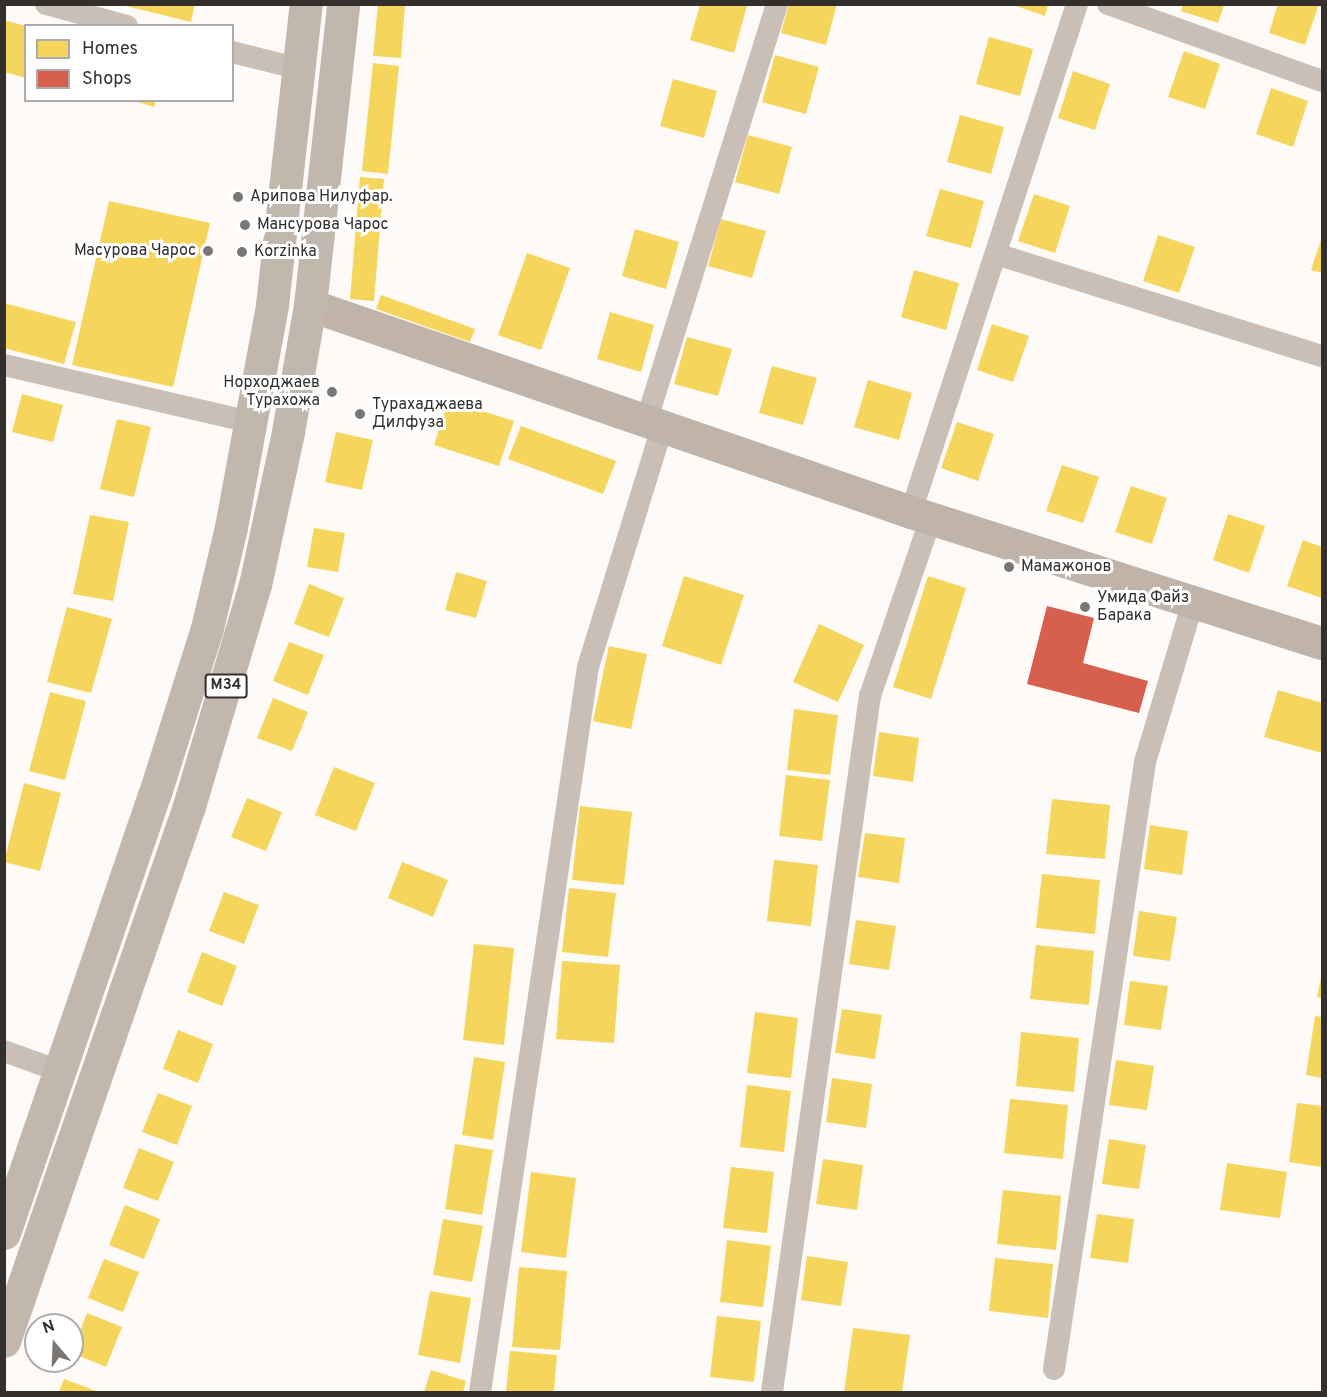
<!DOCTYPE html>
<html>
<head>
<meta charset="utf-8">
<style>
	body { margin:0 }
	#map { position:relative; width:1327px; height:1397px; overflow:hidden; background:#fdfaf8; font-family:Overpass,sans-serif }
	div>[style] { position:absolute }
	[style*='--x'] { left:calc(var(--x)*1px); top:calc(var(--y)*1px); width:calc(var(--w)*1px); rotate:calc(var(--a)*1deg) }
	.homes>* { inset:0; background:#f6d55c }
	.shops>* { inset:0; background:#d6604d }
	.street>* { height:22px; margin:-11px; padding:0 11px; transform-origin:11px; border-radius:11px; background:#c9bfb7 }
	.secondary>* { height:33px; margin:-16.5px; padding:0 16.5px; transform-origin:16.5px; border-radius:16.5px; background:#bfb3aa }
	.primary>* { height:33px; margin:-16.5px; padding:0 16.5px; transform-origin:16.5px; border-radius:16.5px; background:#c2b7ad }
	.dots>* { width:16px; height:16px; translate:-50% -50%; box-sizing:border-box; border:3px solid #fff; border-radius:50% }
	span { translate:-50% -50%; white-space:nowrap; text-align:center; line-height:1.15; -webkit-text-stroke:6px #fff; paint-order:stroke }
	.shield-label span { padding:2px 4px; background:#fff; border:2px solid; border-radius:4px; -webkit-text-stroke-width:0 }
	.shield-label { font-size:15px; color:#332f2d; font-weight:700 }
	.poi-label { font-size:16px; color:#332f2d }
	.left { translate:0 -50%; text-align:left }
	.right { translate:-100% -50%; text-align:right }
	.frame { position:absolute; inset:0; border:6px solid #332f2d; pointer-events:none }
	.legend { position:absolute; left:24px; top:24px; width:210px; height:78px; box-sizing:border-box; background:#fff; border:2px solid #adacab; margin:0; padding:8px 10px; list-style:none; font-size:18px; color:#332f2d }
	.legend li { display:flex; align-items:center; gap:12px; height:30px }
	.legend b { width:30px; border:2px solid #adacab }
	.north { position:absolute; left:24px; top:1313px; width:60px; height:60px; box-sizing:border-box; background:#fff; border:2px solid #adacab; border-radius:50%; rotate:341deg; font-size:16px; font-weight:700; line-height:24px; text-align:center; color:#332f2d }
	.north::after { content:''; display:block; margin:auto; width:21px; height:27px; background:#7a7674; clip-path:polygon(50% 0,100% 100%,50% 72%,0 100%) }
</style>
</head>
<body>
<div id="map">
	<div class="homes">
		<div style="clip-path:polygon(118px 4px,195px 4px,191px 22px)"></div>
		<div style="clip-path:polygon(378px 4px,405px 4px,401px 58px,373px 56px)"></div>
		<div style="clip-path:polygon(789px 4px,837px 4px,826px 45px,781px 33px)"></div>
		<div style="clip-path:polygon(1010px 4px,1048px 4px,1045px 16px)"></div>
		<div style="clip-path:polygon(1278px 4px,1319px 4px,1305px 45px,1269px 33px)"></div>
		<div style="clip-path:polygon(700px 5px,747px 6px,734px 53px,690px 40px)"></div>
		<div style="clip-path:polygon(1183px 5px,1224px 5px,1218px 23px,1181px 11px)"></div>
		<div style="clip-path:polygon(4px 20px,26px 26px,26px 78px,4px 72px)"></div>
		<div style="clip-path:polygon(989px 37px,1033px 49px,1020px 96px,976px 84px)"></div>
		<div style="clip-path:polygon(1184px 51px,1220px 64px,1205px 109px,1168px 97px)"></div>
		<div style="clip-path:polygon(775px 55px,819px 67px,806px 114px,762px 102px)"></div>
		<div style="clip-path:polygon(373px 63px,399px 66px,388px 174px,362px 171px)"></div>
		<div style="clip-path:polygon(1073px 71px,1110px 84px,1095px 130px,1058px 118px)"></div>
		<div style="clip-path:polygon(673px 79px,717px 91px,704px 138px,660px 126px)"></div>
		<div style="clip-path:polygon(1271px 88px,1308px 101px,1293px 147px,1256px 134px)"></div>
		<div style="clip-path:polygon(131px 100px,156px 100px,154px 107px)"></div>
		<div style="clip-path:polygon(960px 115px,1004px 127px,991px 174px,947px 162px)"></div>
		<div style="clip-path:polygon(748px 135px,792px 147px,779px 194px,735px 182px)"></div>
		<div style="clip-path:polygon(360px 177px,384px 179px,374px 301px,350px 299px)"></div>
		<div style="clip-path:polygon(940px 189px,984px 201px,971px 248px,926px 236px)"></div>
		<div style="clip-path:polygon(1034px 194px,1070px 206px,1055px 253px,1018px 241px)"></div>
		<div style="clip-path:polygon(109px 201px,210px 223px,173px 387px,72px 365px)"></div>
		<div style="clip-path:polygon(721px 219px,766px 231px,752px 278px,708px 266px)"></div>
		<div style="clip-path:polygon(635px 229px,679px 242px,666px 289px,622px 276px)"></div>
		<div style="clip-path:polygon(1158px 235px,1195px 247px,1179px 293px,1143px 281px)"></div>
		<div style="clip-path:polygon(1322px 237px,1322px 273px,1311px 270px)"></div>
		<div style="clip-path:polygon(527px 253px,570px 268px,541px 350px,498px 335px)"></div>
		<div style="clip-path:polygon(914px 270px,959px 283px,946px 330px,901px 317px)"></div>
		<div style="clip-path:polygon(381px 295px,475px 329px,470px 342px,376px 309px)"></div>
		<div style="clip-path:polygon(4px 303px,76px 322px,64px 364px,4px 348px)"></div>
		<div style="clip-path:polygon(610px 312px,654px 325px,641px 372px,597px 359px)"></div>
		<div style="clip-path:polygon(992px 324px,1029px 336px,1013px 382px,977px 370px)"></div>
		<div style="clip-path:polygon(687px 337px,732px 349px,718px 396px,674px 384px)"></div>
		<div style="clip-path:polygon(772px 366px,817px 378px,803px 425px,759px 413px)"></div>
		<div style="clip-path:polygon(868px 380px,912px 393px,899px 440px,854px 427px)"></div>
		<div style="clip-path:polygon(22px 394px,63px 405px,53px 442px,12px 432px)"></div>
		<div style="clip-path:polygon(449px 400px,514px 421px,499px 466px,434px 445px)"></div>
		<div style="clip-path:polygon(117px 419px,151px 427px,134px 497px,100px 489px)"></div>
		<div style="clip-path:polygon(957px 422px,994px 434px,978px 481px,941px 468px)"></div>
		<div style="clip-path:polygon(521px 426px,616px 461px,603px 494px,508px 459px)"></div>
		<div style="clip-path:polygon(336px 432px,373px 440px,362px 490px,325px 482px)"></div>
		<div style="clip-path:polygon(1062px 465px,1099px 477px,1083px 523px,1046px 511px)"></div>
		<div style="clip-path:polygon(1131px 486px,1167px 498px,1152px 544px,1115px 532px)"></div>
		<div style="clip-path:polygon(1228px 514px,1265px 526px,1249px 573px,1213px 560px)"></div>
		<div style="clip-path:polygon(90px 515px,129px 522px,113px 601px,73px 594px)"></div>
		<div style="clip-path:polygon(314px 528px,345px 533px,338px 572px,307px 567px)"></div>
		<div style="clip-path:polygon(1303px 540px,1322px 547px,1322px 598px,1287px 586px)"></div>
		<div style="clip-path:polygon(456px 572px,487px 581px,476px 618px,445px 610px)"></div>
		<div style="clip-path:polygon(684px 576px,744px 595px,721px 665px,662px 646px)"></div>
		<div style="clip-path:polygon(928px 576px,966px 588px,931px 699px,893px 687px)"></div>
		<div style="clip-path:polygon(309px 584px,344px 598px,329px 637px,294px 624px)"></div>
		<div style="clip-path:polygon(67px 607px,112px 619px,91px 693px,47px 682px)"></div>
		<div style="clip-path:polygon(819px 624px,864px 645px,838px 702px,793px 682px)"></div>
		<div style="clip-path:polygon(289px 642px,324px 655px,308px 695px,273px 681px)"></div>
		<div style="clip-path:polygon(609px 646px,647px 654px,631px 729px,593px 721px)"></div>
		<div style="clip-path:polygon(1278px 690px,1322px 703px,1322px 753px,1264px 737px)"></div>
		<div style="clip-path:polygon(50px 692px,86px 701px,65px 780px,29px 771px)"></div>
		<div style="clip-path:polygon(273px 698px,308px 712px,292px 751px,257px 738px)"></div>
		<div style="clip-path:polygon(794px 709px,838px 715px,830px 775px,787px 770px)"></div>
		<div style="clip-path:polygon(879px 732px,919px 738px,913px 782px,873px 776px)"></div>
		<div style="clip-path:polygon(334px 767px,375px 783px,356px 831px,315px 815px)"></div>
		<div style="clip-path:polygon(786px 775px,830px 780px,822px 841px,779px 836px)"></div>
		<div style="clip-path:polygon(24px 783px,61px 793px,40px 871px,4px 862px)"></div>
		<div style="clip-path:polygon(247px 798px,282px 812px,266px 851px,231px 837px)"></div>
		<div style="clip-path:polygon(1052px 799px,1110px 805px,1105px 859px,1046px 854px)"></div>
		<div style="clip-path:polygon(580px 806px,632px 812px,624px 885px,572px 880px)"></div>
		<div style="clip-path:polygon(1150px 825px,1188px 831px,1182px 875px,1144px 869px)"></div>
		<div style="clip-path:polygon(865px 833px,905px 838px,899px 883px,858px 877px)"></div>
		<div style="clip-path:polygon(774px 860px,818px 865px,811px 926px,767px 921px)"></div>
		<div style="clip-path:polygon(402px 862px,448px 880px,433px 917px,388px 898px)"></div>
		<div style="clip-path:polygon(1042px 874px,1100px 880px,1095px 934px,1036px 928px)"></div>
		<div style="clip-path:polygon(569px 888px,616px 893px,608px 957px,562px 952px)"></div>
		<div style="clip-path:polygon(224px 892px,259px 905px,244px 944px,209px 931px)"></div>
		<div style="clip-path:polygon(1139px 911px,1177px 917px,1170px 961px,1133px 956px)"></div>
		<div style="clip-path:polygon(856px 920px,896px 926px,889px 970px,849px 964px)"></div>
		<div style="clip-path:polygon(474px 944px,514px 948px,504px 1045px,463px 1040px)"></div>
		<div style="clip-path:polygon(1036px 945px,1094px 951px,1089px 1005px,1030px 999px)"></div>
		<div style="clip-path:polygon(202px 952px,237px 966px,222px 1006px,187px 992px)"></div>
		<div style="clip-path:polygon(562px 961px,620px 965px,614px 1043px,556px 1039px)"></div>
		<div style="clip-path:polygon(1322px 972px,1322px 998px,1317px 997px)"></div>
		<div style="clip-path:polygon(1130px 981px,1168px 986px,1161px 1030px,1124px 1025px)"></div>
		<div style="clip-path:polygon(842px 1009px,882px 1015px,875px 1059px,835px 1053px)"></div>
		<div style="clip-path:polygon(755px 1012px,798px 1018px,791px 1078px,747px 1073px)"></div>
		<div style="clip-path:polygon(1315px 1016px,1322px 1017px,1322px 1078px,1306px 1075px)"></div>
		<div style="clip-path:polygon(178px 1030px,213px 1044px,198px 1083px,163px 1069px)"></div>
		<div style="clip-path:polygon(1021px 1032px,1079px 1038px,1074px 1092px,1016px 1086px)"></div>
		<div style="clip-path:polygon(474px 1057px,505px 1062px,493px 1140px,462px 1135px)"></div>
		<div style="clip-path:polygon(1116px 1060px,1154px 1066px,1147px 1110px,1109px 1105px)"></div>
		<div style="clip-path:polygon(832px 1078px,872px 1084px,866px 1128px,826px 1122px)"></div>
		<div style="clip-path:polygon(747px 1085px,791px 1091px,784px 1152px,740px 1147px)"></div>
		<div style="clip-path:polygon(158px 1093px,192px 1106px,177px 1145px,142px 1132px)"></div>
		<div style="clip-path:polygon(1010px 1099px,1068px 1105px,1063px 1159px,1004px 1153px)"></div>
		<div style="clip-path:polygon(1297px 1103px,1322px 1106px,1322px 1167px,1289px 1162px)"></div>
		<div style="clip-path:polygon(1109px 1139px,1146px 1145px,1139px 1189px,1102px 1184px)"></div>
		<div style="clip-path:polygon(455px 1144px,493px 1150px,482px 1215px,445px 1209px)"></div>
		<div style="clip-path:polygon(139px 1148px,174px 1162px,158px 1201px,123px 1188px)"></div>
		<div style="clip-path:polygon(823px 1159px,863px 1165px,857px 1210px,816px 1204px)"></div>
		<div style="clip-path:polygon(1227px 1163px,1287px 1172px,1280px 1218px,1220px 1210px)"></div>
		<div style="clip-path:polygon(731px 1167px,774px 1172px,767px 1233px,723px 1228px)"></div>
		<div style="clip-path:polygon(531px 1172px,576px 1178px,566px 1258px,521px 1252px)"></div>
		<div style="clip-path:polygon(1003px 1190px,1061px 1196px,1056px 1250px,997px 1244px)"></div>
		<div style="clip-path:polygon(125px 1205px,160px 1219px,144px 1259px,109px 1245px)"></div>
		<div style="clip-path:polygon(1097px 1214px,1134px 1219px,1128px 1263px,1090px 1258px)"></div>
		<div style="clip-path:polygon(443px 1219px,483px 1226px,472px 1282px,433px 1275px)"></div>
		<div style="clip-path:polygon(727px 1240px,771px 1246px,763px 1307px,720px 1302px)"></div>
		<div style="clip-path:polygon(807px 1256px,848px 1262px,841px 1306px,801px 1300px)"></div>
		<div style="clip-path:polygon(995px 1258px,1053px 1264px,1048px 1318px,989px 1311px)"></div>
		<div style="clip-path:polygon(104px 1259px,139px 1272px,123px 1312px,88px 1298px)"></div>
		<div style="clip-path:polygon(519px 1267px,567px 1271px,560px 1350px,512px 1347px)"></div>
		<div style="clip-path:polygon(430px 1291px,471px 1298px,460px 1363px,418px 1355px)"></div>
		<div style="clip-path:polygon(87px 1313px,122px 1327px,106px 1367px,72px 1353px)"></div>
		<div style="clip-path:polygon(717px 1316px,761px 1321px,754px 1382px,710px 1377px)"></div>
		<div style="clip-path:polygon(853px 1328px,910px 1335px,902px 1392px,844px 1392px)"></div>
		<div style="clip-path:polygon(510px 1351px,557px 1355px,554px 1392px,506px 1392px)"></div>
		<div style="clip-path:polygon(431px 1370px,466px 1381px,463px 1392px,424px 1392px)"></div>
		<div style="clip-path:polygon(64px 1379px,99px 1392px,59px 1392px)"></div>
	</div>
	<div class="shops">
		<div style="clip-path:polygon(1047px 606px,1094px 618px,1083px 663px,1148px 681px,1139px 713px,1027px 684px)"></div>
	</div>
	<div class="street">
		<div style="--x:46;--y:4;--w:84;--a:15.2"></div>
		<div style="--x:1108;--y:4;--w:227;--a:19.8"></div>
		<div style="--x:232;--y:52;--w:70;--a:14"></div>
		<div style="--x:996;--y:254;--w:342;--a:17.4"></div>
		<div style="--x:4;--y:365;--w:253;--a:13"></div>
		<div style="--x:647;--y:419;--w:435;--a:-72.6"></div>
		<div style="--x:911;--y:512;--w:534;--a:-71.9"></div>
		<div style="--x:4;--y:1051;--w:59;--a:20"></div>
		<div style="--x:1054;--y:1369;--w:614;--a:-81.47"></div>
		<div style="--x:1145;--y:762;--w:167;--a:-73.3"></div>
		<div style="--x:480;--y:1392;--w:733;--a:-81.53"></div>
		<div style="--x:588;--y:667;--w:254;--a:-72.8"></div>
		<div style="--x:772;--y:1392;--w:703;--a:-81.99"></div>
		<div style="--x:870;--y:696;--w:188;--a:-71.1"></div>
	</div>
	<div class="secondary">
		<div style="--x:310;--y:305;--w:636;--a:19.01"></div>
		<div style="--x:911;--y:512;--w:431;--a:17.7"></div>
	</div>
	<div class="primary">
		<div style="--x:4;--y:1233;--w:465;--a:-71.1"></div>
		<div style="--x:155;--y:793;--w:173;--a:-72.5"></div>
		<div style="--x:207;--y:628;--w:104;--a:-76.6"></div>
		<div style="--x:231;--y:527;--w:226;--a:-79.5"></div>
		<div style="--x:272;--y:305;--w:303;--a:-83.6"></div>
		<div style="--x:4;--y:1341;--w:566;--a:-70.92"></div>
		<div style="--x:189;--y:806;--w:231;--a:-73.4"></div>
		<div style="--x:255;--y:585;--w:157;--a:-77.8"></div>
		<div style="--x:288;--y:432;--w:129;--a:-80.2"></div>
		<div style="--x:310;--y:305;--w:303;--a:-83.7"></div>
	</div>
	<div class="dots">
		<div style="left:238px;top:197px;background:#7a7674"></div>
		<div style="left:245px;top:225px;background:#7a7674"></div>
		<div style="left:208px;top:251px;background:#7a7674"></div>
		<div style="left:242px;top:252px;background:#7a7674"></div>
		<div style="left:332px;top:392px;background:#7a7674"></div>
		<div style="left:360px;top:414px;background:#7a7674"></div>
		<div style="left:1009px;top:567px;background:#7a7674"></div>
		<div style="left:1085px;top:607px;background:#7a7674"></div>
	</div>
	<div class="shield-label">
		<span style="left:226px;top:686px">M34</span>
	</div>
	<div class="poi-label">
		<span class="left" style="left:250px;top:197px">Арипова Нилуфар.</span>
		<span class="left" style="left:257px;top:225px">Мансурова Чарос</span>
		<span class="right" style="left:196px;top:251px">Масурова Чарос</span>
		<span class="left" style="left:254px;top:252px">Korzinka</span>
		<span class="right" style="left:320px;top:392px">Норходжаев<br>Турахожа</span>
		<span class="left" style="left:372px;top:414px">Турахаджаева<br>Дилфуза</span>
		<span class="left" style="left:1021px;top:567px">Мамажонов</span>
		<span class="left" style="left:1097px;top:607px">Умида Файз<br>Барака</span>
	</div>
	<div class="frame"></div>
	<ul class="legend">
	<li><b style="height:16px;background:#f6d55c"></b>Homes</li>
	<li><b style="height:16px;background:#d6604d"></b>Shops</li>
	</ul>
	<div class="north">N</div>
</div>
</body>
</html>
